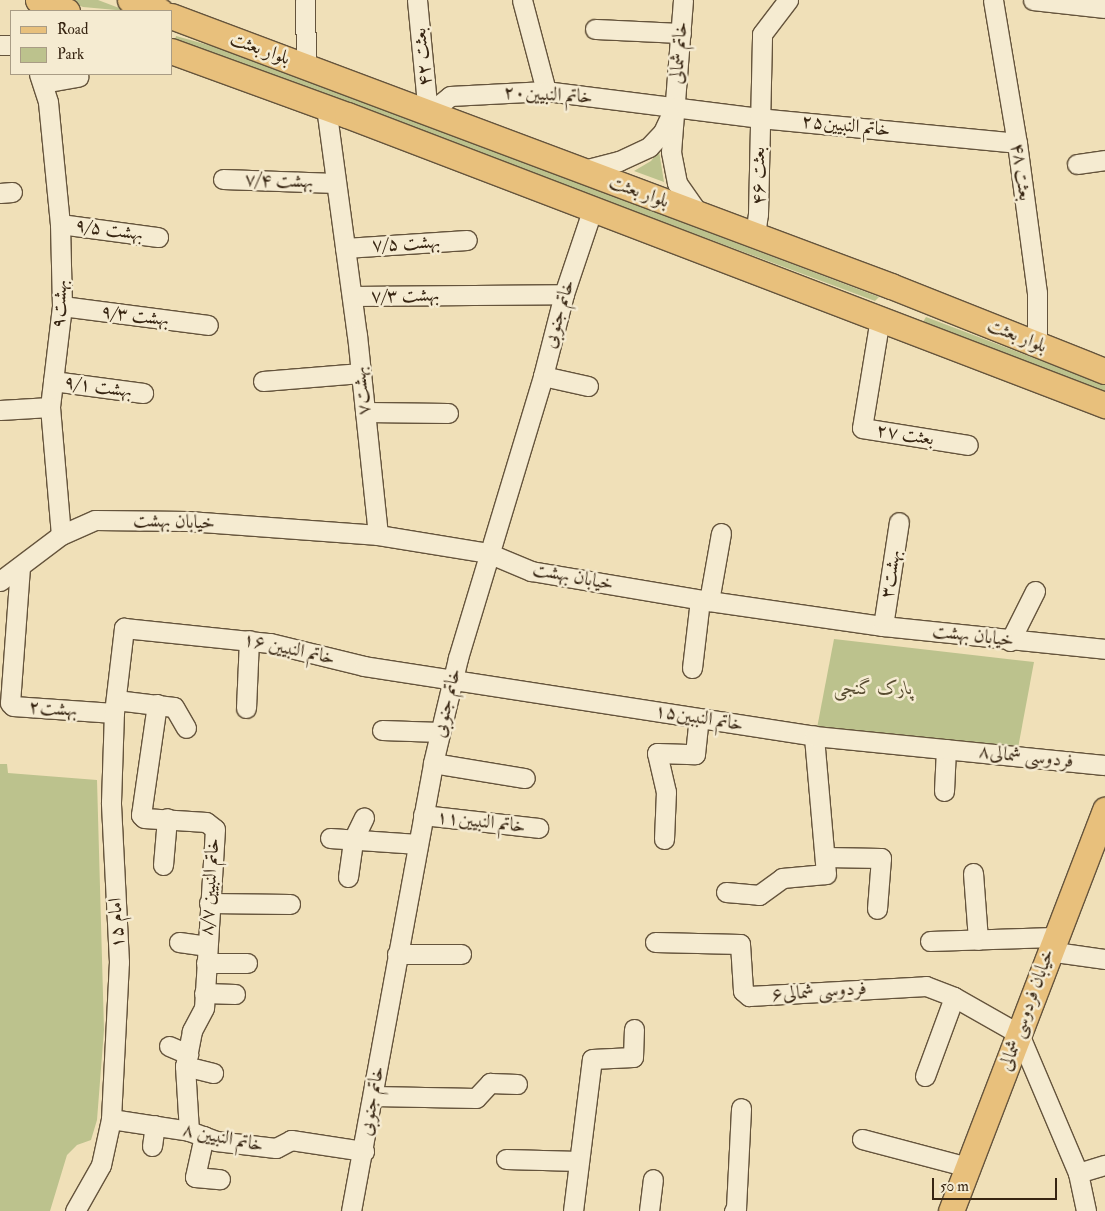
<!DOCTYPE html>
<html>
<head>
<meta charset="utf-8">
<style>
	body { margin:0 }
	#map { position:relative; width:1105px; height:1211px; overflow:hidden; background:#f0e0b8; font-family:"IM FELL Double Pica",Amiri,serif }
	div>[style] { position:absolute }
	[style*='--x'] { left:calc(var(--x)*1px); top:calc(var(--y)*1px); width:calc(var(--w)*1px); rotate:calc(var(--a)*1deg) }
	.green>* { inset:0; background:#bcc28d }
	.roads { filter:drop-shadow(1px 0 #65543c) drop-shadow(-1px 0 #65543c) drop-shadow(0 1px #65543c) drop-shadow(0 -1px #65543c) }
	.minor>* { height:19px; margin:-9.5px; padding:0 9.5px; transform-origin:9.5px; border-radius:9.5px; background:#f5ebd1 }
	.major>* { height:25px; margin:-12.5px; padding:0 12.5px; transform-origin:12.5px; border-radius:12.5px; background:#e8c07c }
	span { translate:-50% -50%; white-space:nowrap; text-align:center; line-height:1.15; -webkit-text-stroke:5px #f5ebd1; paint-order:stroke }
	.street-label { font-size:19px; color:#372512 }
	.park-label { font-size:19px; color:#584c31; font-style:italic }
	.legend { position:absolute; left:10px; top:10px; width:162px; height:65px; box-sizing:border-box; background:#f5ebd1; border:1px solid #a99c85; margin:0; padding:6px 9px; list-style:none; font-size:15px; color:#372512 }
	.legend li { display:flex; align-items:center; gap:10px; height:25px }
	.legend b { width:25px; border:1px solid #a99c85 }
	.scale { position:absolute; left:932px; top:1178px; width:125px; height:22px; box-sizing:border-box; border:2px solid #372512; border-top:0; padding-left:6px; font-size:15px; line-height:18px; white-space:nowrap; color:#372512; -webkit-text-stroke:4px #f5ebd1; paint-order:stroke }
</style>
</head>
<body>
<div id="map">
	<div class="green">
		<div style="clip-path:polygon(65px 0,98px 0,127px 11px,83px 7px)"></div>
		<div style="clip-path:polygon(176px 36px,233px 52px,879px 297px,875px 301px,175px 40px)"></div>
		<div style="clip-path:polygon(659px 151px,664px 182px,634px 171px,651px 161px)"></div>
		<div style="clip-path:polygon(926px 317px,1105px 385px,1105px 393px,923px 322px)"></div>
		<div style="clip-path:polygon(834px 639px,1034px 662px,1018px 748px,817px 728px)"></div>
		<div style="clip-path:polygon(0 764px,7px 764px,8px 773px,97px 780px,104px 1030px,97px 1120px,91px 1140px,77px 1145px,67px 1155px,50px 1211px,0 1211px)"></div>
	</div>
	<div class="roads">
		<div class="minor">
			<div style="--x:305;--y:0;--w:66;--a:89.1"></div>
			<div style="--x:417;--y:0;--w:115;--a:84.5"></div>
			<div style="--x:522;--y:0;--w:94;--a:75.2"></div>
			<div style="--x:683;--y:0;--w:152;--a:94.5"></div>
			<div style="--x:671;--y:152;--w:32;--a:79"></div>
			<div style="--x:677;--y:183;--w:37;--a:55"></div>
			<div style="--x:993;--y:0;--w:145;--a:80.5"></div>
			<div style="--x:1017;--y:143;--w:151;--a:82.4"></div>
			<div style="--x:1037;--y:293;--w:51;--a:90"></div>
			<div style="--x:1033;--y:0;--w:72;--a:6.3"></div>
			<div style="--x:595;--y:29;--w:86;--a:2.7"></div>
			<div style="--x:0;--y:45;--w:11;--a:0"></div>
			<div style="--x:39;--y:74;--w:29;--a:72"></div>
			<div style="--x:48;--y:102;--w:123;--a:84.4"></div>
			<div style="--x:60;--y:224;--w:82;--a:88.6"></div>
			<div style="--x:62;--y:306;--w:102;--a:96.8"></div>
			<div style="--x:50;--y:407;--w:128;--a:85.1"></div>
			<div style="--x:43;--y:83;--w:36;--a:-10"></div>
			<div style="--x:326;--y:107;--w:230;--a:82.3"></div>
			<div style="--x:357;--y:335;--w:201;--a:84"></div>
			<div style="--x:428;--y:114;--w:28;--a:-39"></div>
			<div style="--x:450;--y:96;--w:96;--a:-3"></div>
			<div style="--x:546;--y:91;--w:215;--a:7.2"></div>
			<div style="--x:759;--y:118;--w:259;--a:5.5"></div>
			<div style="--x:1077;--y:164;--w:28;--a:-8"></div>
			<div style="--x:580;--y:171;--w:40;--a:-14.4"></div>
			<div style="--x:619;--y:161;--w:33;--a:-25"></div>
			<div style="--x:649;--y:147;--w:21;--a:-47"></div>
			<div style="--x:663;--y:132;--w:17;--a:-65"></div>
			<div style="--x:223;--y:179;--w:113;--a:2"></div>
			<div style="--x:0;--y:193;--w:12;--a:-5"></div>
			<div style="--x:60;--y:224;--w:99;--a:7.6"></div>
			<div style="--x:755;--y:235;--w:21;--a:-82"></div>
			<div style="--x:758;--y:214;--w:180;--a:-88.7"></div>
			<div style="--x:762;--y:34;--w:43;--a:-52.6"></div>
			<div style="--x:345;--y:248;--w:122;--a:-3.8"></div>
			<div style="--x:352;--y:296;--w:212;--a:-0.5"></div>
			<div style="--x:62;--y:306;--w:147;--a:7.4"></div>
			<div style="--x:880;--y:318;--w:111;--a:99.3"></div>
			<div style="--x:862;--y:428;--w:107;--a:9.1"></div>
			<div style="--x:543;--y:376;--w:46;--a:12.5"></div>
			<div style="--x:53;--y:381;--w:91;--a:7.6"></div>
			<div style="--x:263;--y:381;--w:98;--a:-4.7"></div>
			<div style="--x:0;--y:410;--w:50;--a:-3.4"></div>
			<div style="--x:365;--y:412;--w:83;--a:0.7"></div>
			<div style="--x:20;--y:567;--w:136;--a:94.2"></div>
			<div style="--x:10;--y:703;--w:4;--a:45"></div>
			<div style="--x:13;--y:706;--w:101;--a:4"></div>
			<div style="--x:0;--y:581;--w:76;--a:-37"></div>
			<div style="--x:61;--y:535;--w:37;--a:-24"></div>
			<div style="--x:95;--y:520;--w:93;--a:0.6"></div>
			<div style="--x:188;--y:521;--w:191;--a:4.2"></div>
			<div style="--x:378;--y:535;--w:111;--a:9.3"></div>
			<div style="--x:488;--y:553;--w:47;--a:22.7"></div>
			<div style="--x:531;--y:571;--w:181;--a:9.6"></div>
			<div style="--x:709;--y:601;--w:176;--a:8.2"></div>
			<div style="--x:883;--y:626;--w:223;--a:5.9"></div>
			<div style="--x:709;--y:601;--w:69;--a:-80"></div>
			<div style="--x:883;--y:626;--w:105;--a:-81.3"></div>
			<div style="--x:1010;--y:641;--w:56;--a:-63.4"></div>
			<div style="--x:692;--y:668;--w:68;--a:-83.3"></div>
			<div style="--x:116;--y:700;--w:58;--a:6.9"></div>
			<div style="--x:174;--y:707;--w:24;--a:60"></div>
			<div style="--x:157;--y:704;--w:112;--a:98.2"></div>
			<div style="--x:141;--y:815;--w:4;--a:45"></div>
			<div style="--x:144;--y:818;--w:62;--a:3.7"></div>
			<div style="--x:206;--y:822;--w:11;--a:38"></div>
			<div style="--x:215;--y:829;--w:179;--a:93.5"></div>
			<div style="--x:204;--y:1008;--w:26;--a:118"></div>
			<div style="--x:192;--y:1031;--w:36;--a:101"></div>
			<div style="--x:185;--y:1066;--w:65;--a:86.5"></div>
			<div style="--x:246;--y:708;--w:68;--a:-87.5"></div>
			<div style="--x:382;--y:730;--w:58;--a:2"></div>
			<div style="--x:433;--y:763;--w:93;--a:9.3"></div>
			<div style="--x:944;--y:791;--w:42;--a:-87.3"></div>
			<div style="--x:423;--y:815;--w:116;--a:6.4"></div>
			<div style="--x:330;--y:838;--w:88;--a:3.9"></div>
			<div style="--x:664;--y:839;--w:47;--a:-87.6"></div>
			<div style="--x:666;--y:792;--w:40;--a:-103"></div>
			<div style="--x:657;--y:753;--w:38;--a:2"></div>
			<div style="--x:695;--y:754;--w:36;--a:-84"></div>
			<div style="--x:825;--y:857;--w:56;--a:1"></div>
			<div style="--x:881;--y:858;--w:51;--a:94.5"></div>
			<div style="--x:163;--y:865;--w:47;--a:-85.1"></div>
			<div style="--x:973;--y:873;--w:67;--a:85.7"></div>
			<div style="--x:348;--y:877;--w:37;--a:-82"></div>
			<div style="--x:353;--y:840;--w:25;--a:-64"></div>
			<div style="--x:726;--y:892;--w:33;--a:5"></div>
			<div style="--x:759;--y:895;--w:29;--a:-36"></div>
			<div style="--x:782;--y:878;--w:44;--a:-5.2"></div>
			<div style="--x:826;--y:874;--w:139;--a:-95"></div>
			<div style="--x:209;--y:903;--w:81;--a:0.7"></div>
			<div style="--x:930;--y:941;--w:124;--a:-1.8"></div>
			<div style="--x:179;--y:942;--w:27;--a:8"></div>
			<div style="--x:655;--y:942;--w:85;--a:1.3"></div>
			<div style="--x:740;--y:944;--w:47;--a:86.3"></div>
			<div style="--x:743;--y:991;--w:8;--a:40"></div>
			<div style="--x:749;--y:996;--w:177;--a:-3.2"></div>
			<div style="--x:926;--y:986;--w:30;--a:21"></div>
			<div style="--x:954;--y:997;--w:75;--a:29.6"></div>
			<div style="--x:1019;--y:1034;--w:151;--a:67"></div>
			<div style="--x:1078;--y:1173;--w:39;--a:78"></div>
			<div style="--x:1048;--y:951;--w:58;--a:8"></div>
			<div style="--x:397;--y:954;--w:64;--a:0"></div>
			<div style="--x:206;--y:963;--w:41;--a:0"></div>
			<div style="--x:204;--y:993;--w:31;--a:2"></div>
			<div style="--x:169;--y:1046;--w:21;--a:23"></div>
			<div style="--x:185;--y:1066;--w:29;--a:14"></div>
			<div style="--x:925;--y:1076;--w:84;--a:-69.8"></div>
			<div style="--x:373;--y:1096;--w:103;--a:1.1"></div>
			<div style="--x:476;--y:1098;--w:21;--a:-47"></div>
			<div style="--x:490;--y:1083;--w:27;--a:2"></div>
			<div style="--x:111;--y:1119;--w:79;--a:8.7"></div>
			<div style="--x:189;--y:1131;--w:29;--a:20"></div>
			<div style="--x:216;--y:1141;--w:60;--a:6.7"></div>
			<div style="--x:276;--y:1148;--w:17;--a:-28"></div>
			<div style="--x:291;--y:1140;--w:74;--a:8.6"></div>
			<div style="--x:204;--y:1136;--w:42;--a:102.4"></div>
			<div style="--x:195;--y:1177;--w:25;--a:5"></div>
			<div style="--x:862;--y:1139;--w:110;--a:14.8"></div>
			<div style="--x:152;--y:1146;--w:21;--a:-82"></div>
			<div style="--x:506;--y:1159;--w:73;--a:1.6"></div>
			<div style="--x:1078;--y:1173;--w:28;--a:-17"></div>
			<div style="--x:75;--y:1211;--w:53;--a:-60.5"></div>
			<div style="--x:101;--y:1165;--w:47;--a:-77.7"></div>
			<div style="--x:111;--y:1119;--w:157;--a:-87.1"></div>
			<div style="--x:119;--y:962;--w:160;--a:-92.9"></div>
			<div style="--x:111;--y:802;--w:89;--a:-88.1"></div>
			<div style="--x:114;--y:713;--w:86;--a:-83.3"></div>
			<div style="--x:124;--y:628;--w:147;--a:5.9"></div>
			<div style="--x:270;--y:643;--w:97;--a:13.7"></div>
			<div style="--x:364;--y:666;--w:455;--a:8.8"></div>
			<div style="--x:814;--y:736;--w:292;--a:5.7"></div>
			<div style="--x:351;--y:1211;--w:455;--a:-79.6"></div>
			<div style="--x:433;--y:763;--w:108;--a:-76.6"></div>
			<div style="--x:458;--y:658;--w:295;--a:-73.2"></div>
			<div style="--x:543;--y:376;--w:85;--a:-75.6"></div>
			<div style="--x:564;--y:294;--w:91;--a:-71.4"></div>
			<div style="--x:573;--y:1211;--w:153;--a:-82.9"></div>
			<div style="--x:592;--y:1059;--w:41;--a:-2.8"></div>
			<div style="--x:633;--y:1057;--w:28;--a:-88"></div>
			<div style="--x:649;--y:1211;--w:32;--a:-83"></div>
			<div style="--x:734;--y:1211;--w:4;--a:-56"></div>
			<div style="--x:736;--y:1208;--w:100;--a:-87.1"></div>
		</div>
		<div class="major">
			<div style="--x:38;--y:0;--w:31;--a:21"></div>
			<div style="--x:130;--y:0;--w:32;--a:20"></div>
			<div style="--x:171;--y:16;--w:769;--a:20.56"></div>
			<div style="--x:891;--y:286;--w:230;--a:21.7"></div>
			<div style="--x:171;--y:51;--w:187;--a:20"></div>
			<div style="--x:347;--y:115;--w:812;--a:20.94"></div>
			<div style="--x:951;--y:1211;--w:430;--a:-69"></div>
		</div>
	</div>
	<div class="street-label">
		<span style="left:260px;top:49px;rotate:20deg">بلوار بعثت</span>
		<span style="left:679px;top:53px;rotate:-86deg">خاتم شمالی</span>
		<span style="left:423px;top:57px;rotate:-96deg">بعثت ۴۲</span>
		<span style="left:548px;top:95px;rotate:3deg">خاتم النبیین۲۰</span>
		<span style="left:846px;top:126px;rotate:6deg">خاتم النبیین۲۵</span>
		<span style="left:1021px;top:172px;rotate:82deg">بعثت ۴۸</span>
		<span style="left:759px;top:176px;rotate:-90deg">بعثت ۴۶</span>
		<span style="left:279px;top:181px;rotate:2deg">بهشت ۷/۴</span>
		<span style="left:639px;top:192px;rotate:20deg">بلوار بعثت</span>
		<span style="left:109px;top:230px;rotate:8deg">بهشت ۹/۵</span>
		<span style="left:406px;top:244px;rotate:-3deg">بهشت ۷/۵</span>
		<span style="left:405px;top:296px;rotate:-1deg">بهشت ۷/۳</span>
		<span style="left:60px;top:304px;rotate:-87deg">بهشت۹</span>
		<span style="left:559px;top:314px;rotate:-74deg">خاتم جنوبی</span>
		<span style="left:135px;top:316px;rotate:7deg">بهشت ۹/۳</span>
		<span style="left:1017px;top:336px;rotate:22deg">بلوار بعثت</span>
		<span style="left:98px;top:387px;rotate:8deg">بهشت ۹/۱</span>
		<span style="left:362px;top:391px;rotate:-96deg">بهشت۷</span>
		<span style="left:905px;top:435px;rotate:9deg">بعثت ۲۷</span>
		<span style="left:174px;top:522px;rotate:2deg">خیابان بهشت</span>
		<span style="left:891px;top:574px;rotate:-81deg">بهشت۳</span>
		<span style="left:573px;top:577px;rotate:11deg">خیابان بهشت</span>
		<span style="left:973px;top:636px;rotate:7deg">خیابان بهشت</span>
		<span style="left:289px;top:649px;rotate:12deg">خاتم النبیین ۱۶</span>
		<span style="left:447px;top:703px;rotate:-77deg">خاتم جنوبی</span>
		<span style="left:53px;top:709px;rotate:4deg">بهشت۲</span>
		<span style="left:699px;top:718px;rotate:9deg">خاتم النببین۱۵</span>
		<span style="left:1026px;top:757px;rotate:6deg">فردوسی شمالی۸</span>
		<span style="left:481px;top:822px;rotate:6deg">خاتم النبیین۱۱</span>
		<span style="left:210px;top:887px;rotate:-86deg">خاتم النبیین ۸/۷</span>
		<span style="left:117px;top:923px;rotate:-93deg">امام ۱۵</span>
		<span style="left:819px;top:992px;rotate:-4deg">فردوسی شمالی۶</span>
		<span style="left:1027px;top:1010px;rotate:-70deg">خیابان فردوسی شمالی</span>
		<span style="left:372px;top:1101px;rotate:-80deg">خاتم جنوبی</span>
		<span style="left:223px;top:1138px;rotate:11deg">خاتم النبیین ۸</span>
	</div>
	<div class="park-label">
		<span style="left:873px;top:689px">پارک گنجی</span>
	</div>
	<ul class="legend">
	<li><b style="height:6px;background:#e8c07c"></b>Road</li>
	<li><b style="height:14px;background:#bcc28d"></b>Park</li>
	</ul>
	<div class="scale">50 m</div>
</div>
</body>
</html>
